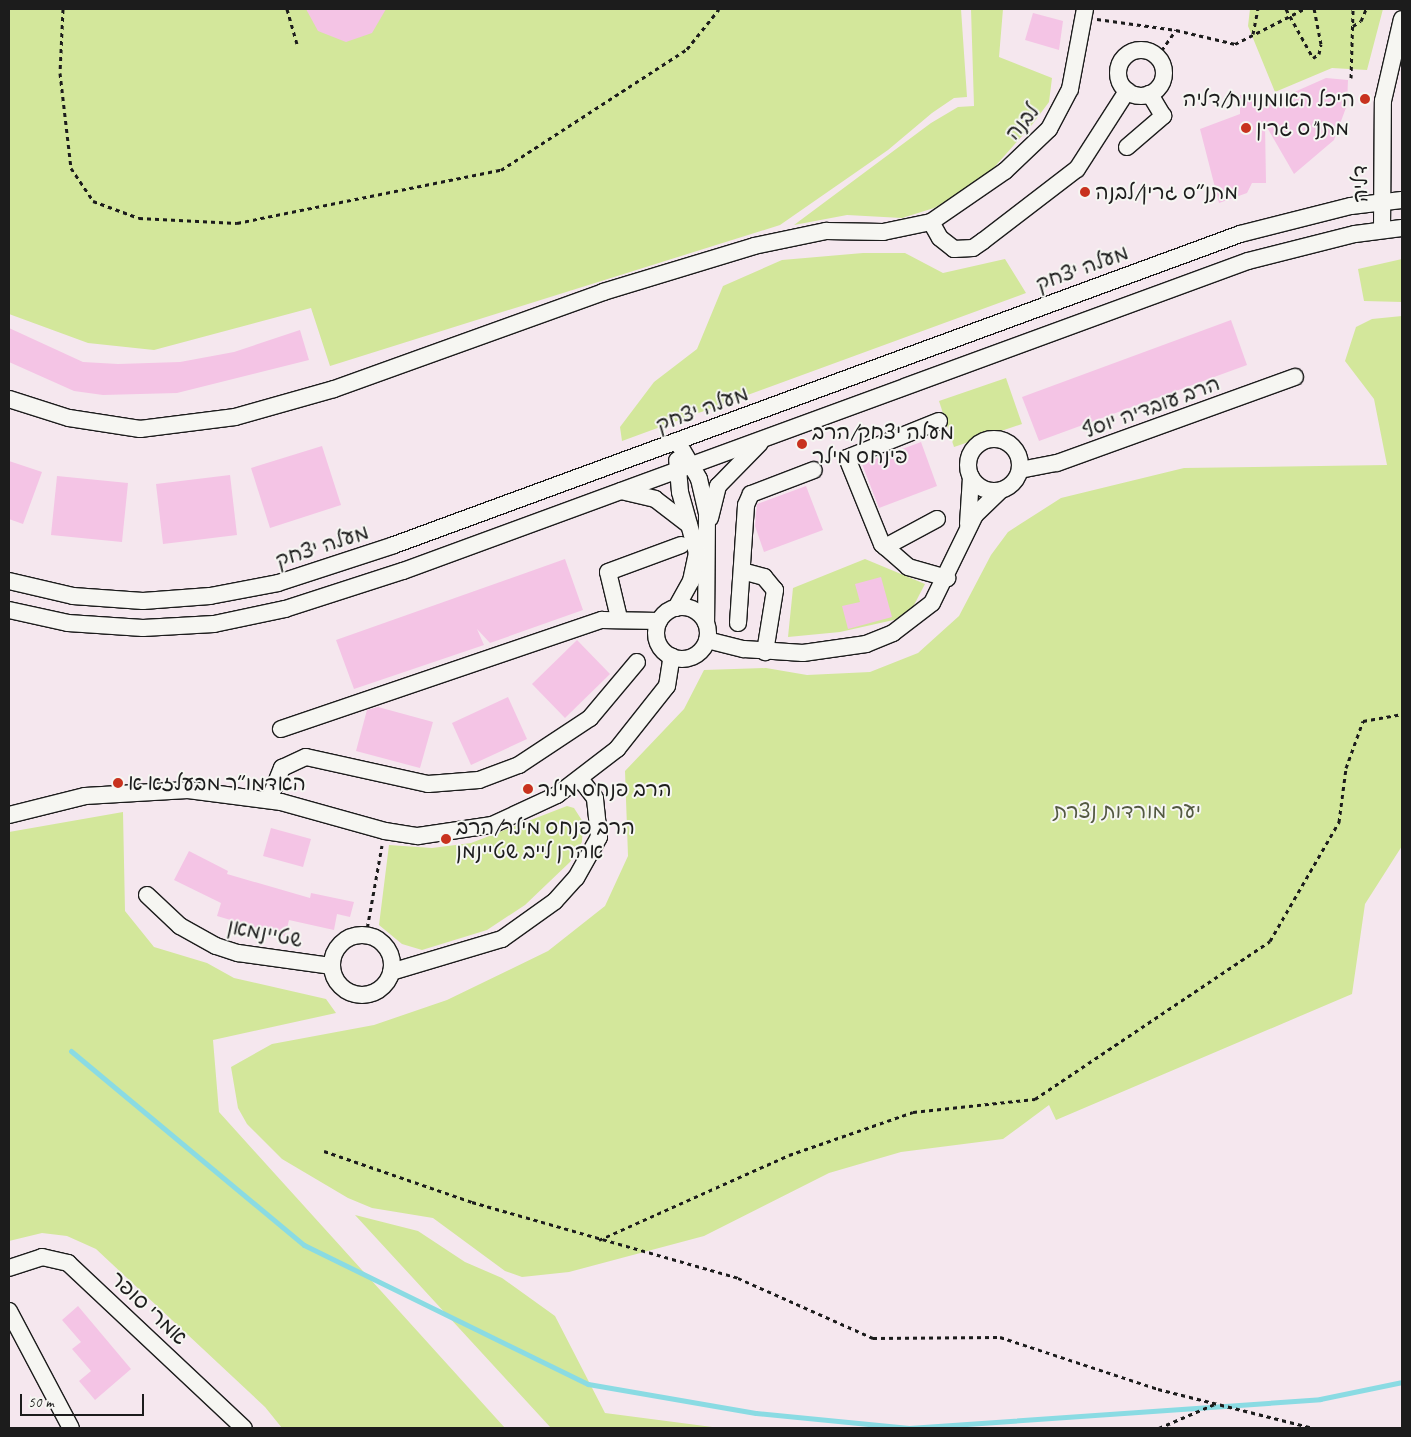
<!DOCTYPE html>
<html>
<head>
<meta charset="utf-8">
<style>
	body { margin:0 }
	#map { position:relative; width:1411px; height:1437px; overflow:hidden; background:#f5e7ee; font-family:Caveat,"Playpen Sans Hebrew",sans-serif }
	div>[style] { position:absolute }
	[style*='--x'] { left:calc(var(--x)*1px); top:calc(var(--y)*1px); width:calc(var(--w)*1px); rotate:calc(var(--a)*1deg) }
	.green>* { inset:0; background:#d3e79b }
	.stream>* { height:5px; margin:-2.5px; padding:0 2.5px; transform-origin:2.5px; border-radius:2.5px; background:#8adbe3 }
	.building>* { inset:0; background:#f4c4e5 }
	.path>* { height:3px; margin-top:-1.5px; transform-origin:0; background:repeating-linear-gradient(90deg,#1c1c1c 0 4px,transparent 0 8px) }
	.roads { filter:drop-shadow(1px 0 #1c1c1c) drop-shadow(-1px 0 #1c1c1c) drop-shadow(0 1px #1c1c1c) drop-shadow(0 -1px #1c1c1c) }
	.minor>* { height:16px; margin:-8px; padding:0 8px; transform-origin:8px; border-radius:8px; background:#f6f6f2 }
	.minor>.ring { margin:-8px; padding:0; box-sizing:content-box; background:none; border:16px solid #f6f6f2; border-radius:50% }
	.dots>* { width:14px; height:14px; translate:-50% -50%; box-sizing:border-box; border:2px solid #f6f6f2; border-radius:50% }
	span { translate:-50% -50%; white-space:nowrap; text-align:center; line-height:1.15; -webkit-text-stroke:4px #f6f6f2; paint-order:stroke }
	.poi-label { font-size:21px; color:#1c1c1c }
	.right { translate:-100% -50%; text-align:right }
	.left { translate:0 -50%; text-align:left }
	.street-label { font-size:21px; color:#1c1c1c }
	.park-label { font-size:21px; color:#535942 }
	.frame { position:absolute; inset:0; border:10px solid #1c1c1c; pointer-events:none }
	.scale { position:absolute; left:20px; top:1394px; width:124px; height:22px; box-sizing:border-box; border:2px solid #1c1c1c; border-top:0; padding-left:6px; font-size:15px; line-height:18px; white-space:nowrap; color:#1c1c1c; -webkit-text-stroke:4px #f6f6f2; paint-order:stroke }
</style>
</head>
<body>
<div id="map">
	<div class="green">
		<div style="clip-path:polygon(9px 9px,961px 9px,967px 97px,954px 98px,932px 113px,888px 150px,780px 225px,330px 366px,311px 308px,154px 350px,88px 343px,9px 314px)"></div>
		<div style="clip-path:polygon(971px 9px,1003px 9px,999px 57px,1052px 78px,1049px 102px,1031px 126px,982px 181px,934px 208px,902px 218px,847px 215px,794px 225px,931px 123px,958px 107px,974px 106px)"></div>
		<div style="clip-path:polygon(1250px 9px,1383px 9px,1367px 70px,1332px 68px,1275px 92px,1248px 26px)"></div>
		<div style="clip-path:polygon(863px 253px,905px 253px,943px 273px,1005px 259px,1026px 293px,622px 441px,620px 427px,654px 382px,697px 349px,723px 286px,782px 260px)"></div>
		<div style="clip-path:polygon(1402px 259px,1402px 302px,1364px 301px,1358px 269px)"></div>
		<div style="clip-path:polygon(1402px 316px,1402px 846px,1365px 904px,1352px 994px,1056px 1120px,1049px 1105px,1003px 1139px,901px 1152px,829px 1173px,704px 1236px,569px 1272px,522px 1277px,505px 1271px,433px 1218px,372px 1208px,348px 1198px,282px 1159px,247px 1124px,238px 1108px,231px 1067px,272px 1044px,374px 1025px,447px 1000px,548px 951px,605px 906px,628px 856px,625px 771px,684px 709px,704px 670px,766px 668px,807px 675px,870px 672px,918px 653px,959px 616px,991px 555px,1008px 532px,1061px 498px,1184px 468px,1387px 465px,1374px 399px,1345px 361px,1356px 327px,1372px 319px)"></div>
		<div style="clip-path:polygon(1006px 378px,1022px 424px,954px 447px,939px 401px)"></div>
		<div style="clip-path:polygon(865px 559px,925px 584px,914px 605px,898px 619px,840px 632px,788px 637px,793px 588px)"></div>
		<div style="clip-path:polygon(567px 806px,574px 808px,583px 822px,582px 842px,570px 862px,525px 905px,487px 930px,422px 950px,402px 944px,379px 925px,389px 845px,432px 848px,471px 843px)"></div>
		<div style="clip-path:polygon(123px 812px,125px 911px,154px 947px,207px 963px,234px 978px,326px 999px,336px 1013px,213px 1040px,219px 1112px,505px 1428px,282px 1428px,265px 1407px,96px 1249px,67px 1236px,42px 1233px,9px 1241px,9px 832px)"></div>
		<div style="clip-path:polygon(355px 1215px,418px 1231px,465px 1262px,502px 1278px,555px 1316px,605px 1413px,720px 1428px,551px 1428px)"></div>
	</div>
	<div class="stream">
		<div style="--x:71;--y:1051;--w:303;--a:39.8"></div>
		<div style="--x:304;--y:1245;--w:316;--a:26.1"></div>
		<div style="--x:588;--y:1384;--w:170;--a:9.8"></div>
		<div style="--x:756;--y:1413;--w:154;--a:5.6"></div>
		<div style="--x:909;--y:1428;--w:412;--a:-4"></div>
		<div style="--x:1320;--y:1399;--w:84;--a:-11.7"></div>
	</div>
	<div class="building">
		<div style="clip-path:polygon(306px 9px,386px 9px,372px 33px,346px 42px,318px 31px)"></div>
		<div style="clip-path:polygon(1033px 13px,1063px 21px,1059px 50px,1025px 40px)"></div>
		<div style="clip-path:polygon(1326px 78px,1348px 80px,1347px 105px,1334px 140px,1294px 174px,1265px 124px,1266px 183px,1252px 183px,1247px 193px,1219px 203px,1200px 129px,1240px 114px,1240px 95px,1265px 94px,1265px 105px)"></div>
		<div style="clip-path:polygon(1231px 320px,1247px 365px,1039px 441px,1022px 397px)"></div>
		<div style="clip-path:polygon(9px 328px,83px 362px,118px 364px,180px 362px,234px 352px,300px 330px,309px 360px,177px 393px,103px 395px,74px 391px,9px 362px)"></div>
		<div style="clip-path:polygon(921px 442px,937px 486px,879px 508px,862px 464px)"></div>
		<div style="clip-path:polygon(322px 446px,341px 505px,270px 528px,251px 468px)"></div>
		<div style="clip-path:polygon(9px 461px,42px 472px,23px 524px,9px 519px)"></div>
		<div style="clip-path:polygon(230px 475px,237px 535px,163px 544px,156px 484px)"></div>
		<div style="clip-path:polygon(57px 476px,128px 483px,122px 542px,51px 535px)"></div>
		<div style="clip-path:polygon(806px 486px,823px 530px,764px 552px,755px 526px,757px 504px)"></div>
		<div style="clip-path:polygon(565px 559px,583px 610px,490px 643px,477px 629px,484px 645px,354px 689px,336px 640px)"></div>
		<div style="clip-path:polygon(881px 577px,892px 617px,848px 629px,842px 606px,860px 602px,855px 584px)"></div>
		<div style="clip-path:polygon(577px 640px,610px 674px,565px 718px,532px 684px)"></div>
		<div style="clip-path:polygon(508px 697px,527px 739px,471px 765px,452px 723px)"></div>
		<div style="clip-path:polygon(378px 707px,433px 722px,420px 768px,356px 751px,367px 710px)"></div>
		<div style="clip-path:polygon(271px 828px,311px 839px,303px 867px,263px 856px)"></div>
		<div style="clip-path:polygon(189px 851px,228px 871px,227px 874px,310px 898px,311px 893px,354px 902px,350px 917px,337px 914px,334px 930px,289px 920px,285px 936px,217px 916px,221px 903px,174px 880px)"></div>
		<div style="clip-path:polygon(78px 1306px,131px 1369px,95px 1400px,79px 1381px,91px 1371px,72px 1349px,81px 1342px,62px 1320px)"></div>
	</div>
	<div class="path">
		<div style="--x:63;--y:9;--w:64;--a:92.7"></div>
		<div style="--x:60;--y:73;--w:96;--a:83.4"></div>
		<div style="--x:71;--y:168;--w:40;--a:56"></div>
		<div style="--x:93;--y:201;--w:49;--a:20.3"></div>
		<div style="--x:139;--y:218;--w:98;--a:2.9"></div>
		<div style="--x:237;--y:223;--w:269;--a:-11.4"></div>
		<div style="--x:501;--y:170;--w:222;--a:-33"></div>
		<div style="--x:687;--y:49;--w:51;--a:-51.3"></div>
		<div style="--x:287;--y:9;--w:36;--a:74"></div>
		<div style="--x:1286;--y:9;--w:56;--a:61.1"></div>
		<div style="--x:1313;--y:58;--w:7;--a:-34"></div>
		<div style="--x:1319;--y:54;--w:10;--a:-79"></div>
		<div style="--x:1321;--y:44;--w:36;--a:-101"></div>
		<div style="--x:1097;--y:19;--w:80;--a:7.9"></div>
		<div style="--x:1353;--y:26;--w:9;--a:-32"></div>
		<div style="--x:1361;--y:21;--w:13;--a:-67"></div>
		<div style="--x:1253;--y:34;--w:25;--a:-79"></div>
		<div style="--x:1157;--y:57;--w:33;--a:-55"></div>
		<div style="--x:1176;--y:30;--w:61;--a:13.3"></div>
		<div style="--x:1235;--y:44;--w:77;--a:-26.9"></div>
		<div style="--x:1351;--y:78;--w:69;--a:-88.3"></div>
		<div style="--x:366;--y:935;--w:91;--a:-79.9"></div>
		<div style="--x:324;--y:1151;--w:157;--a:19"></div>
		<div style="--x:472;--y:1202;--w:277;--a:15.9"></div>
		<div style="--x:738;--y:1278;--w:148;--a:24"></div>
		<div style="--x:873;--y:1338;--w:127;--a:-0.5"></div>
		<div style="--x:1000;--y:1337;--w:166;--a:18.2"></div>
		<div style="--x:1158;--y:1389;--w:160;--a:14.1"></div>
		<div style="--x:599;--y:1240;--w:208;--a:-24.1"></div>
		<div style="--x:789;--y:1155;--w:131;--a:-19.1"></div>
		<div style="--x:913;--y:1112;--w:123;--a:-6.1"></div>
		<div style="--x:1035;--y:1099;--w:283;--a:-33.9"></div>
		<div style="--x:1270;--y:941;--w:138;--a:-59.9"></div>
		<div style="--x:1339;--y:822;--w:54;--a:-82.6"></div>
		<div style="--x:1346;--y:768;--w:50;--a:-70.1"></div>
		<div style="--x:1363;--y:721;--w:40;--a:-10"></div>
		<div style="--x:1159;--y:1428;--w:61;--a:-23.2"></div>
	</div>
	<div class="roads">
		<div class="minor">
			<div class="ring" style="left:1118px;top:50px;width:30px;height:30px"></div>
			<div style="--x:1127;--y:147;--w:48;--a:-40.7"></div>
			<div style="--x:1163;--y:116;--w:26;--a:-121"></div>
			<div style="--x:931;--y:222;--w:18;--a:61"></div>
			<div style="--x:940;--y:238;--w:18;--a:38"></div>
			<div style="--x:954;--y:249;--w:19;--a:-3"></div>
			<div style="--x:973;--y:248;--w:12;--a:-35"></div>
			<div style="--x:983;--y:241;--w:118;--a:-37.5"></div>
			<div style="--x:1077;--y:169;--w:93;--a:-57.3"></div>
			<div style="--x:1382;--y:230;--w:129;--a:-89.6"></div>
			<div style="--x:1383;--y:101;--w:84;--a:-77"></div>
			<div style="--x:9;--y:399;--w:63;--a:17.6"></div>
			<div style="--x:69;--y:418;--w:72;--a:8.8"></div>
			<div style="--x:140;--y:429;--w:96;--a:-7.2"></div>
			<div style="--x:235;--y:417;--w:103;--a:-15.8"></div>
			<div style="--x:334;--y:389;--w:286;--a:-19.8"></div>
			<div style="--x:603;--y:292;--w:158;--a:-16.9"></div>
			<div style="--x:754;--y:246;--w:74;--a:-11.8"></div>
			<div style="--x:826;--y:231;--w:57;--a:1"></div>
			<div style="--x:883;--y:232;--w:49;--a:-11.8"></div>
			<div style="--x:931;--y:222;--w:90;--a:-34.6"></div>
			<div style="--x:1005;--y:171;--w:61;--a:-43.7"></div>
			<div style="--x:1049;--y:129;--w:45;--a:-62.3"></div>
			<div style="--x:1070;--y:89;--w:81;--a:-79.4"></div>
			<div style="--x:939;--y:421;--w:99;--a:158.1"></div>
			<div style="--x:847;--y:458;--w:93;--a:67.9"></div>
			<div style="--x:882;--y:544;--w:35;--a:41"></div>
			<div style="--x:908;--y:567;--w:41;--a:15.8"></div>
			<div class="ring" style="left:968px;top:439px;width:36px;height:36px"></div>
			<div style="--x:677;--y:441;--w:44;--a:59.9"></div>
			<div style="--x:699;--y:479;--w:37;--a:77"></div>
			<div style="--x:707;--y:515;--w:108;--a:90.5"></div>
			<div style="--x:1020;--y:470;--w:38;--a:-11"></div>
			<div style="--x:1057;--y:463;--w:253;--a:-19.9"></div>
			<div style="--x:621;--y:491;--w:35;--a:13"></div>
			<div style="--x:655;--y:499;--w:43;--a:37.4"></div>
			<div style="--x:710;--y:518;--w:33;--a:-76"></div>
			<div style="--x:718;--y:486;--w:60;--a:-45.7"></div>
			<div style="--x:968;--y:524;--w:47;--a:-86.3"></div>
			<div style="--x:885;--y:547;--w:59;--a:-28.3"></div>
			<div style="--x:742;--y:571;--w:23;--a:15"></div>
			<div style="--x:764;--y:577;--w:17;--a:50"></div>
			<div style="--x:775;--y:590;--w:63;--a:99.2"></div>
			<div style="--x:9;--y:581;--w:66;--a:13.2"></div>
			<div style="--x:73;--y:596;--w:70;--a:4.1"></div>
			<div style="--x:143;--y:601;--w:67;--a:-4.3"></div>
			<div style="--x:210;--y:596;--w:69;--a:-10.8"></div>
			<div style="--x:278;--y:583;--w:122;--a:-18.1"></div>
			<div style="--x:394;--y:545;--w:901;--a:-20.18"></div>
			<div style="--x:1240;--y:234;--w:114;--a:-14.2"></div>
			<div style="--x:1351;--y:206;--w:51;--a:-6.7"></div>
			<div class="ring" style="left:656px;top:607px;width:36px;height:36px"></div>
			<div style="--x:676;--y:608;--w:31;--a:-61"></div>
			<div style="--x:691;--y:581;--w:29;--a:-78"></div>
			<div style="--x:697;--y:553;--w:63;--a:-105.6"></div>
			<div style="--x:680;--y:492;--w:32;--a:-95"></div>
			<div style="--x:9;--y:610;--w:60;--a:12.4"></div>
			<div style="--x:68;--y:623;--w:75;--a:3.8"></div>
			<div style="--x:143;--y:628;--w:71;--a:-3.2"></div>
			<div style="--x:214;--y:624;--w:73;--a:-11.9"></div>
			<div style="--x:285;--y:609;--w:124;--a:-17.9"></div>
			<div style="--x:403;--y:571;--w:900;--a:-20.15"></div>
			<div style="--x:1248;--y:261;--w:110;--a:-14.2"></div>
			<div style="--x:1355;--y:234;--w:47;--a:-7.3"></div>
			<div style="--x:619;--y:618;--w:47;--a:-103.4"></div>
			<div style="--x:608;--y:572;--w:78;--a:-20.3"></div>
			<div style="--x:738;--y:623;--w:118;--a:-86.1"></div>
			<div style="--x:746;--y:505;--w:12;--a:-66"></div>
			<div style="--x:751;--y:494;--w:67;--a:-20.9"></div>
			<div style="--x:707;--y:640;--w:38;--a:14"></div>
			<div style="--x:744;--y:649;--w:59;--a:3.9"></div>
			<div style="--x:803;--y:653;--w:64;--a:-8.1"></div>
			<div style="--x:866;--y:644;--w:29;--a:-22"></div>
			<div style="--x:893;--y:633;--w:49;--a:-37.6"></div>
			<div style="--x:932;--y:603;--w:98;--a:-64"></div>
			<div style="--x:975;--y:515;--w:35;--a:-44"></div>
			<div style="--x:281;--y:729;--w:339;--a:-18.8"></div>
			<div style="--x:602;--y:620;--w:57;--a:1"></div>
			<div style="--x:269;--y:800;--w:35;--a:-68"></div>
			<div style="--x:282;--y:768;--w:26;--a:-25"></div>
			<div style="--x:306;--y:757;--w:125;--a:12.5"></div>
			<div style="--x:428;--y:784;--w:51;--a:-4.5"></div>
			<div style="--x:479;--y:780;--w:43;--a:-20.6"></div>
			<div style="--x:519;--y:765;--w:85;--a:-33.5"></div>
			<div style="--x:590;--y:718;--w:73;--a:-50"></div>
			<div style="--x:9;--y:815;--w:78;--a:-14"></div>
			<div style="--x:85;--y:796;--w:103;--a:-3.3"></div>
			<div style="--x:188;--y:790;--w:94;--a:7.4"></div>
			<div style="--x:281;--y:802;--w:108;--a:15.6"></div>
			<div style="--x:385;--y:831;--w:33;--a:9"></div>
			<div style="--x:418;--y:836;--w:75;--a:-8.5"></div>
			<div style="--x:492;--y:825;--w:72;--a:-24.8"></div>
			<div style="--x:557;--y:795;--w:76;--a:-37.5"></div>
			<div style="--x:617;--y:749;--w:80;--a:-51.6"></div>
			<div style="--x:667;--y:686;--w:30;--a:-81"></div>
			<div style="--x:147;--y:895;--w:45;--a:43.2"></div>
			<div style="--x:180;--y:926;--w:41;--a:29.1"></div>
			<div style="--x:216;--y:946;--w:23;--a:18"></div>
			<div style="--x:238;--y:953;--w:95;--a:7.9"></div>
			<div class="ring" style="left:332px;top:935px;width:44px;height:44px"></div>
			<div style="--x:391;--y:972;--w:116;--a:-16.6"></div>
			<div style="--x:502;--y:939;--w:65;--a:-35.6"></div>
			<div style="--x:555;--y:901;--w:31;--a:-48"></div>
			<div style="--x:576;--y:878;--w:47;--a:-60.7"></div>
			<div style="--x:599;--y:837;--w:39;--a:-96"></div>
			<div style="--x:595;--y:798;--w:23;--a:-128"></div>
			<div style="--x:9;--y:1268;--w:35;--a:-18"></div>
			<div style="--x:42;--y:1257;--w:27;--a:13"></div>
			<div style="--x:68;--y:1263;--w:241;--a:43.2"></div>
			<div style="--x:9;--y:1311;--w:132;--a:62.1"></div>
		</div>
	</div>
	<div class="dots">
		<div style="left:1365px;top:99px;background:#c8321e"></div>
		<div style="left:1246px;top:128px;background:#c8321e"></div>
		<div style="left:1085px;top:192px;background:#c8321e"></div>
		<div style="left:802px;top:444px;background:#c8321e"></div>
		<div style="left:118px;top:783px;background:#c8321e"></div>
		<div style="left:528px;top:789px;background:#c8321e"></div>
		<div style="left:446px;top:839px;background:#c8321e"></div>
	</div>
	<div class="poi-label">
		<span class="right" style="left:1355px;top:99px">היכל האומנויות/דליה</span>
		<span class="left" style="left:1256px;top:128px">מתנ"ס גרין</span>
		<span class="left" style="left:1095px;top:192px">מתנ״ס גרין/לבנה</span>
		<span class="left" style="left:812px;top:444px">מעלה יצחק/הרב<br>פינחס מילר</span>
		<span class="left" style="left:128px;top:783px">האדמו״ר מבעלזא א</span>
		<span class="left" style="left:538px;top:789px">הרב פנחס מילר</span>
		<span class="left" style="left:456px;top:839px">הרב פנחס מילר/הרב<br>אהרן לייב שטיינמן</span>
	</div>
	<div class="street-label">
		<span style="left:1022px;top:122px;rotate:-50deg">לבנה</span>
		<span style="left:1360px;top:184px;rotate:-91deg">דליה</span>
		<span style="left:1082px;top:268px;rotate:-20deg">מעלה יצחק</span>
		<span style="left:1151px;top:407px;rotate:-20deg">הרב עובדיה יוסף</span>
		<span style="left:702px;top:409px;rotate:-20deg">מעלה יצחק</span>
		<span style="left:322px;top:546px;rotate:-18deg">מעלה יצחק</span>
		<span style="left:265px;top:933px;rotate:11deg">שטיינמאן</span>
		<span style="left:149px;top:1308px;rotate:43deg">אמרי סופר</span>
	</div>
	<div class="park-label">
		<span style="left:1127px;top:811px">יער מורדות נצרת</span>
	</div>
	<div class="frame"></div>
	<div class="scale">50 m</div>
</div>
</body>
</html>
